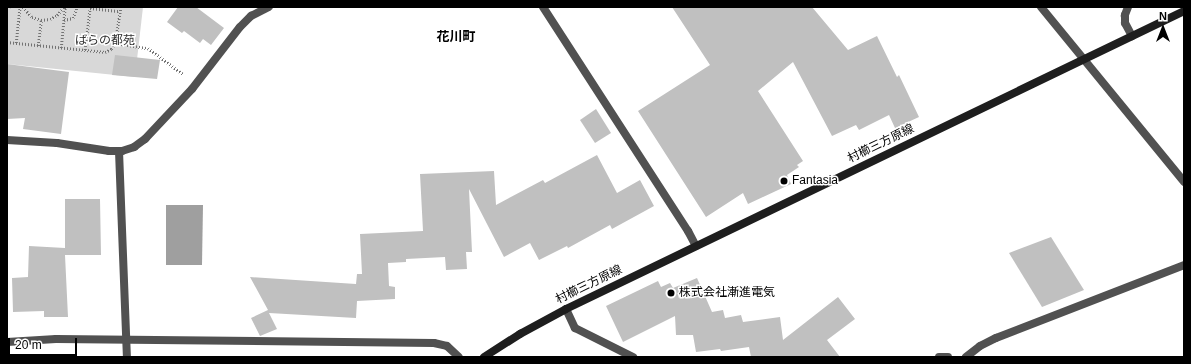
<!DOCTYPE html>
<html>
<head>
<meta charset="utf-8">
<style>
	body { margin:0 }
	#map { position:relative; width:1191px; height:364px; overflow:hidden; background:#fff; font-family:Helvetica,"Noto Sans JP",sans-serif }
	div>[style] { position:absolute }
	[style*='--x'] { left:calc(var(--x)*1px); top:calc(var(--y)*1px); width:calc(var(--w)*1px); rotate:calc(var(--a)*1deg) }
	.green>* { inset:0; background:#d8d8d8 }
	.water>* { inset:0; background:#9f9f9f }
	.building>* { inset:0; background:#c0c0c0 }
	.path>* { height:2.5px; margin-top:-1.25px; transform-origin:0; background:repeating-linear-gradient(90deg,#737373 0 1px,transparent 0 3px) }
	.minor>* { height:8px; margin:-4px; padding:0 4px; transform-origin:4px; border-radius:4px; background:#515151 }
	.tertiary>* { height:8px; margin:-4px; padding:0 4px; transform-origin:4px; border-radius:4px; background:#515151 }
	.secondary>* { height:8px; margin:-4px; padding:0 4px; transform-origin:4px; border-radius:4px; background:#1e1e1e }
	.dots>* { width:11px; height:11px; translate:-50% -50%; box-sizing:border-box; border:2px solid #fff; border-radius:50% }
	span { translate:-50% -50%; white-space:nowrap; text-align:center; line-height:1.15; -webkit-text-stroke:3px #fff; paint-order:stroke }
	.park-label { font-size:12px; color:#2f2f2f }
	.street-label { font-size:12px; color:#000 }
	.poi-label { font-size:12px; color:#000 }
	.left { translate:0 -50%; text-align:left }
	.neighbourhood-label { font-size:13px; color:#000; font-weight:700 }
	.frame { position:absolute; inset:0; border:8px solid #000; pointer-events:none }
	.north { position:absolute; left:1143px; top:8px; width:40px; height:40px; -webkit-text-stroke:3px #fff; paint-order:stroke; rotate:0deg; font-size:11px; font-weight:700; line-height:16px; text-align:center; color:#000 }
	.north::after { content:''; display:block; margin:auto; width:14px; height:18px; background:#000; clip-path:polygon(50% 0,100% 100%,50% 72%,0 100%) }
	.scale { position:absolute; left:8px; top:338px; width:69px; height:18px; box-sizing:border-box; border:2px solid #000; border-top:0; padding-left:5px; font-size:12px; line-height:14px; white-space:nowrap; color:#000; -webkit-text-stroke:3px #fff; paint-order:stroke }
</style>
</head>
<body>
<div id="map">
	<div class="green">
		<div style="clip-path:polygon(7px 7px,143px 7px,135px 77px,7px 64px)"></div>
	</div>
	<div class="water">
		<div style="clip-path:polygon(166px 205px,203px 205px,202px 265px,166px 265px)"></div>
	</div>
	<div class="building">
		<div style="clip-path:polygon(178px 7px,196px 7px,224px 28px,211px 45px,203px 39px,200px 43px,184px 31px,182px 33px,167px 22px)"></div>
		<div style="clip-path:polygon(672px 7px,812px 7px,848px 50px,877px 36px,897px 77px,899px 75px,919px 117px,895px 128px,889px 115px,859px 130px,856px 125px,832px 136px,793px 62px,758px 91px,803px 161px,797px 165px,799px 167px,787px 175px,791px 184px,748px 204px,743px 193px,706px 217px,638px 111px,710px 65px)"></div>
		<div style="clip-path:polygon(115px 55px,160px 60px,157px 79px,112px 75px)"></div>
		<div style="clip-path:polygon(7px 64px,69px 72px,61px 134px,23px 129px,25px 118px,7px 119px)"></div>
		<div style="clip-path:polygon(596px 109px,611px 133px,595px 143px,580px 120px)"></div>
		<div style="clip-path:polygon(597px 155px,617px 193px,640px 180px,654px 206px,612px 229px,610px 225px,568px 248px,567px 246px,539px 260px,530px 243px,504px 257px,469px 189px,472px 252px,466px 252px,467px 269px,446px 270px,445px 257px,406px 259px,406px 262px,388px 263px,389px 286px,395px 287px,395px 299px,357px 301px,356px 318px,269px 313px,277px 329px,260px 336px,251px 318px,268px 310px,250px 277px,356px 284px,357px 274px,362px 274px,360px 234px,423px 231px,420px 174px,494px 171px,496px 205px,543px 180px,545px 183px)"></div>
		<div style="clip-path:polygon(65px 199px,100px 199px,101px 255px,65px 255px,68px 317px,44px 317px,44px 311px,13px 312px,12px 278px,28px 277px,29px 246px,65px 248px)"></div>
		<div style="clip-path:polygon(1051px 237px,1084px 290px,1042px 307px,1009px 253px)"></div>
		<div style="clip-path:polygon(697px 278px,712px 312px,723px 310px,725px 318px,741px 315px,743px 322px,780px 317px,783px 340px,838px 297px,855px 319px,827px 340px,840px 357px,751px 357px,749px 347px,721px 351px,720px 349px,696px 352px,693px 335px,676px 335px,675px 316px,623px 342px,606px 306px,658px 281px,661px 287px,670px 283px,673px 288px)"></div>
	</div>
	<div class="path">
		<div style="--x:23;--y:7;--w:13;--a:48"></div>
		<div style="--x:32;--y:17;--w:9;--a:18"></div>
		<div style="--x:41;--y:20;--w:9;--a:-6"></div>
		<div style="--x:50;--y:19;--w:8;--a:-30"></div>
		<div style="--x:57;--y:15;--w:11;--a:-49"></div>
		<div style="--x:7;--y:8;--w:3;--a:-18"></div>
		<div style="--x:90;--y:8;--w:30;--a:6"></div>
		<div style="--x:64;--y:20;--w:9;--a:-13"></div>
		<div style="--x:73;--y:18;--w:12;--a:-70"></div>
		<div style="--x:7;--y:42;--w:99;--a:5.8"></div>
		<div style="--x:105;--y:52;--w:7;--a:-27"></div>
		<div style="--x:111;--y:49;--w:7;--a:-56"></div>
		<div style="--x:115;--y:43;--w:36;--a:-81"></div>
		<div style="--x:16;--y:43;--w:36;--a:-84"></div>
		<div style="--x:115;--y:43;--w:33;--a:9"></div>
		<div style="--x:148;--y:48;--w:44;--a:36.6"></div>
		<div style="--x:38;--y:46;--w:26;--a:-83"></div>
		<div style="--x:61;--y:48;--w:41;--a:-84.4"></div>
		<div style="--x:85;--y:50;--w:43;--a:-83.4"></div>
	</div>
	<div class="minor">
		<div style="--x:543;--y:7;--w:267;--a:57.1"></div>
		<div style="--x:688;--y:231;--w:17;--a:62"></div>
		<div style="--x:1041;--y:7;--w:226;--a:50.7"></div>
		<div style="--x:7;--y:140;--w:50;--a:3.4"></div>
		<div style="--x:57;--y:143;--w:53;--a:8.7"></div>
		<div style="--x:109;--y:151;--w:13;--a:0"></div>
		<div style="--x:122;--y:151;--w:13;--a:-18"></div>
		<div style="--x:134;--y:147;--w:14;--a:-36"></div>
		<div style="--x:145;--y:139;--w:69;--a:-46.8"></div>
		<div style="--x:192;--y:89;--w:78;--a:-52.3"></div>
		<div style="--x:240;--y:27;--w:16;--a:-45"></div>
		<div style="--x:251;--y:16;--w:20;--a:-27"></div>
		<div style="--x:119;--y:151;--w:206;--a:87.8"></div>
		<div style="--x:566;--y:309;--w:21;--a:65"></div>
		<div style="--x:575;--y:328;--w:65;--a:26.6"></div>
		<div style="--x:7;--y:342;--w:49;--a:-3.5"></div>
		<div style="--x:56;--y:339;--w:378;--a:0.6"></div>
		<div style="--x:434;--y:343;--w:13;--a:13"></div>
		<div style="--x:447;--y:346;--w:16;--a:43"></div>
		<div style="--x:939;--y:357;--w:9;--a:0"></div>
		<div style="--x:966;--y:357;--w:18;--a:-38"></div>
		<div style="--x:980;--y:346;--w:18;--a:-27"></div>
		<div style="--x:996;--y:338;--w:202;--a:-21.2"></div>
	</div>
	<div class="tertiary">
		<div style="--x:1128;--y:7;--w:9;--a:111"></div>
		<div style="--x:1125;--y:15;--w:8;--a:90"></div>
		<div style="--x:1125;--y:23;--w:15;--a:62"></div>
	</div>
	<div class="secondary">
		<div style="--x:484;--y:357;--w:43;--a:-32.6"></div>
		<div style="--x:520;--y:334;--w:52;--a:-28.5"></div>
		<div style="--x:566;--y:309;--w:686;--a:-25.74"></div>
	</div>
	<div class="dots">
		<div style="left:784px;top:181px;background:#000"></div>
		<div style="left:671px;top:293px;background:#000"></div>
	</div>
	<div class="park-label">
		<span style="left:105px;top:41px">ばらの都苑</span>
	</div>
	<div class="street-label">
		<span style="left:881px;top:144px;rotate:-26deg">村櫛三方原線</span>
		<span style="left:589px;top:285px;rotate:-26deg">村櫛三方原線</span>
	</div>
	<div class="poi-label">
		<span class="left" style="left:792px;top:181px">Fantasia</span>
		<span class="left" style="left:679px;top:293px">株式会社漸進電気</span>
	</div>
	<div class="neighbourhood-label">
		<span style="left:456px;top:37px">花川町</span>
	</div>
	<div class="frame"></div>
	<div class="north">N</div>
	<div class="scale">20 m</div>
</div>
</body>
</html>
